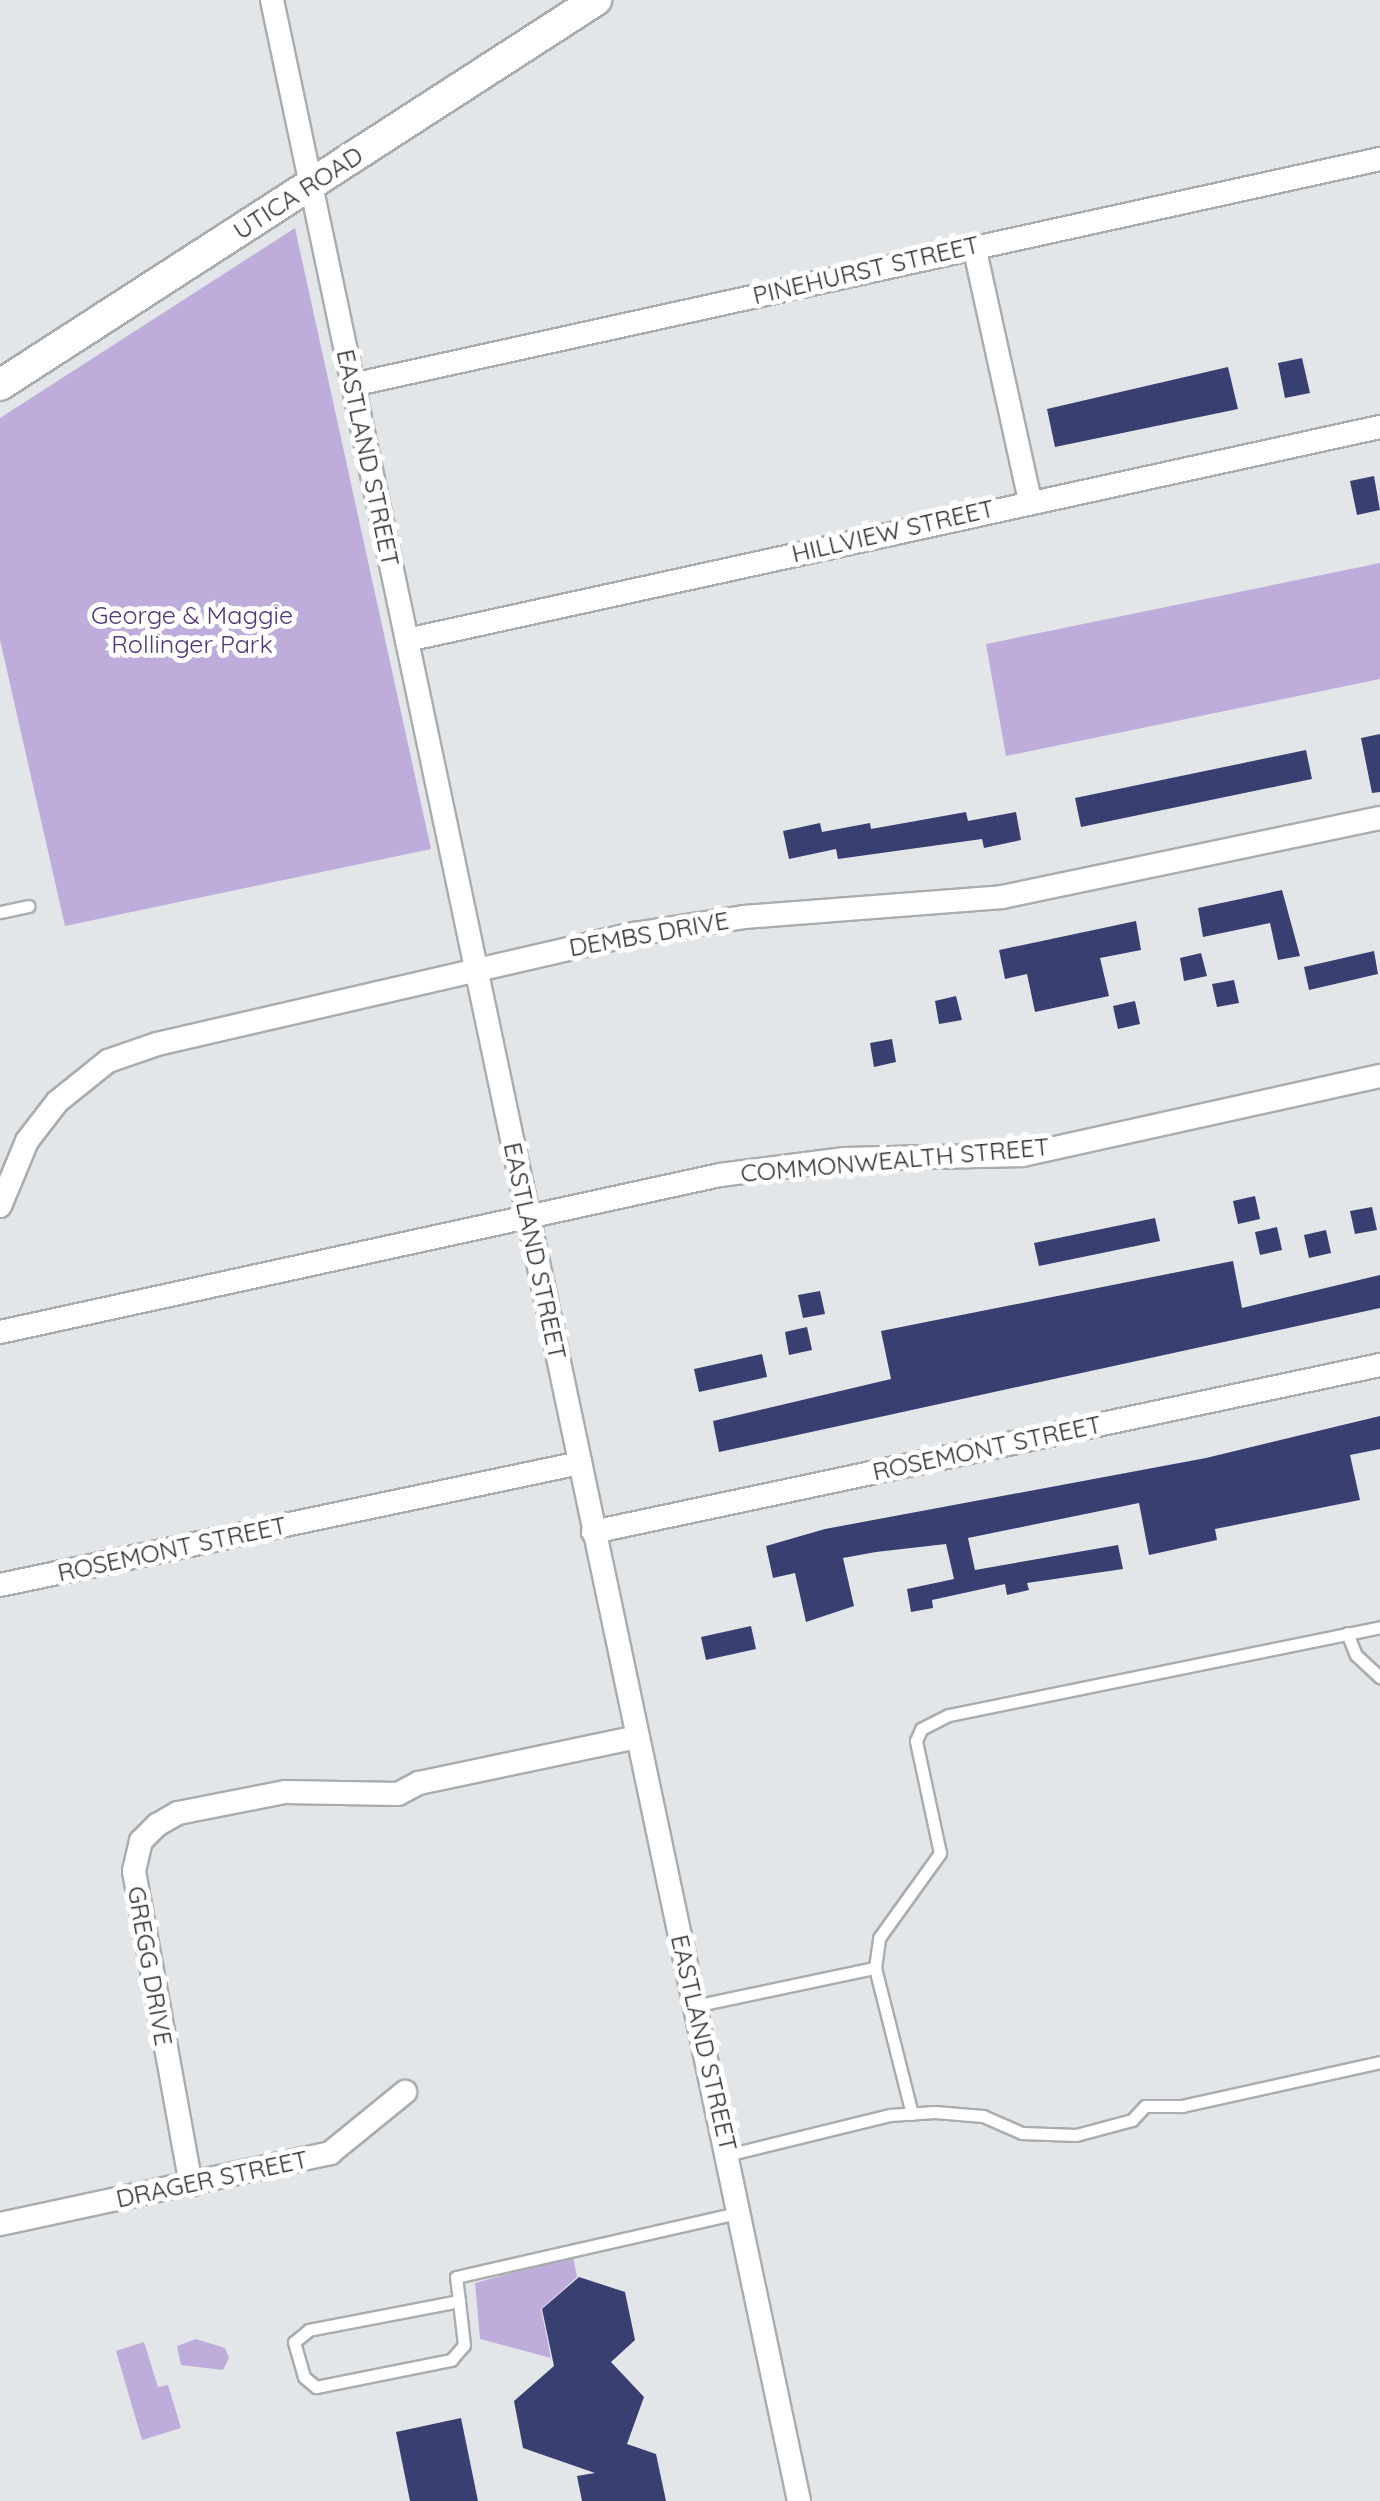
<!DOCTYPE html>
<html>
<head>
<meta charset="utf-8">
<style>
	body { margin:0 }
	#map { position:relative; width:1380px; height:2501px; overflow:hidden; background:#e3e6e9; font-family:Quicksand,sans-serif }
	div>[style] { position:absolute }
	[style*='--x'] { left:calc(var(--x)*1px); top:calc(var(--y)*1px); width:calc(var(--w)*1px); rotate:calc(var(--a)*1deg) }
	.green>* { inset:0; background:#beaddb }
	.building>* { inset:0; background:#394071 }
	.roads { filter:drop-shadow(2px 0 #aaadaf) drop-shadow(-2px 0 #aaadaf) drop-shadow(0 2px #aaadaf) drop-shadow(0 -2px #aaadaf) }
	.service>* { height:11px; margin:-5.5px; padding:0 5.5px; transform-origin:5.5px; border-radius:5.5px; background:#fff }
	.minor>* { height:22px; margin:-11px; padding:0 11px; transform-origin:11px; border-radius:11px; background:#fff }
	.secondary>* { height:30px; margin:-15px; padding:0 15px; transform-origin:15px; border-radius:15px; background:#fff }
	span { translate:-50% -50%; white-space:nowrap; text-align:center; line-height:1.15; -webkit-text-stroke:10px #fff; paint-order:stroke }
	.street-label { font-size:25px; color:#2d2e2f }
	.park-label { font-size:25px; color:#53367a }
</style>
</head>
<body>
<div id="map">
	<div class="green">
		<div style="clip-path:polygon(295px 228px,431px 849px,65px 926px,0 640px,0 418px)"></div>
		<div style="clip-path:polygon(1380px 563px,1380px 679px,1006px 756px,986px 644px)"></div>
		<div style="clip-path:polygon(573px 2256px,577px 2277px,541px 2309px,551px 2358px,480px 2339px,475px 2283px)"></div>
		<div style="clip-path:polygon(196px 2339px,225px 2348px,229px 2358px,223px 2370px,181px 2365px,177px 2346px)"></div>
		<div style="clip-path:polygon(144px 2342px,158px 2387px,168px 2385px,181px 2428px,142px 2440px,116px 2351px)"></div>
	</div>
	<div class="building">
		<div style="clip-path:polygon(1302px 358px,1310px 393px,1285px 398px,1278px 363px)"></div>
		<div style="clip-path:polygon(1228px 367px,1238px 409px,1055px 447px,1047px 409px)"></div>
		<div style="clip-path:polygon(1374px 476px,1380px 510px,1357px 515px,1350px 481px)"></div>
		<div style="clip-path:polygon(1380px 734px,1380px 792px,1372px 793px,1361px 738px)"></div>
		<div style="clip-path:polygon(1306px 750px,1312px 779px,1081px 827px,1075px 798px)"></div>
		<div style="clip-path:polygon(966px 812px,968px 821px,1016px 812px,1021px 840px,984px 848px,982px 839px,838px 859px,836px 849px,789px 859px,783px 831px,820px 823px,822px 832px,870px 823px,871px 829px)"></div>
		<div style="clip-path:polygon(1282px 890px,1300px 956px,1278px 960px,1270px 923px,1203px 937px,1198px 908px)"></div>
		<div style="clip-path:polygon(1136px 921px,1141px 950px,1100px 958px,1109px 996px,1035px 1012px,1027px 974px,1005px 979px,999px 950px)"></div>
		<div style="clip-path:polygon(1374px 951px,1378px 974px,1309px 990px,1304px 967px)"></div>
		<div style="clip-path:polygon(1201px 953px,1207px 976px,1184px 981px,1180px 958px)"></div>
		<div style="clip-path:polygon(1234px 980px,1239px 1003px,1217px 1007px,1212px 984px)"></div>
		<div style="clip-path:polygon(956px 996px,962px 1020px,939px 1024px,935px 1001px)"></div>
		<div style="clip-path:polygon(1135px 1001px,1140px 1024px,1118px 1029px,1113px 1006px)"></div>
		<div style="clip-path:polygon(892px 1039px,896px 1062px,874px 1067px,870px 1043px)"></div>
		<div style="clip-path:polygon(1255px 1196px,1260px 1219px,1238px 1224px,1233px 1201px)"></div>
		<div style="clip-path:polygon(1372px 1207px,1377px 1230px,1355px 1234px,1350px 1211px)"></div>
		<div style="clip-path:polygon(1155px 1218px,1160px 1241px,1039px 1266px,1034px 1243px)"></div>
		<div style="clip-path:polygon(1277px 1227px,1282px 1250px,1260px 1255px,1255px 1232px)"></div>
		<div style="clip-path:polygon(1326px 1230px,1331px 1253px,1309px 1258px,1304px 1235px)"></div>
		<div style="clip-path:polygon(1233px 1261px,1242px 1308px,1380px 1275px,1380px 1308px,719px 1452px,713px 1421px,891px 1379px,881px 1331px)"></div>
		<div style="clip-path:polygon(820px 1291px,825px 1314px,803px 1318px,798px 1295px)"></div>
		<div style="clip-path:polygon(807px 1327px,812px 1350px,789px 1355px,785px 1332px)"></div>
		<div style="clip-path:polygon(762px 1354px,767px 1377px,699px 1392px,694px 1369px)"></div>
		<div style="clip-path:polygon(1380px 1416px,1380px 1449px,1350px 1455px,1360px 1500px,1215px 1529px,1217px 1540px,1149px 1555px,1139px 1503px,968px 1538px,975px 1570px,1118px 1545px,1123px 1569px,1027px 1583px,1029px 1590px,1007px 1595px,1005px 1584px,932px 1600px,933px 1608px,911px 1612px,907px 1589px,954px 1579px,946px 1544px,876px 1552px,843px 1558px,854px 1606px,806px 1622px,795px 1573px,773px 1578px,766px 1546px,825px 1529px,1206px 1458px)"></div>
		<div style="clip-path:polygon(751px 1626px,756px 1649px,706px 1660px,701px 1637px)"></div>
		<div style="clip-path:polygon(579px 2277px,625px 2292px,635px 2340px,611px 2362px,644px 2397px,627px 2444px,656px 2454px,666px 2501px,582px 2501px,577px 2476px,595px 2473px,523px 2448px,514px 2401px,554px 2366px,542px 2309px)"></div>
		<div style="clip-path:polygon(461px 2418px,478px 2501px,410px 2501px,396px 2432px)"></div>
	</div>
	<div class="roads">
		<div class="service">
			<div style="--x:0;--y:912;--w:29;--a:-12"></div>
			<div style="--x:1347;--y:1633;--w:24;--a:68"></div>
			<div style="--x:1356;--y:1655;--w:33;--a:43"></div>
			<div style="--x:694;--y:2006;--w:185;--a:-11.9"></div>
			<div style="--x:912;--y:2114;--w:151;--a:-104.2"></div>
			<div style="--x:875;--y:1968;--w:30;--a:-82"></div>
			<div style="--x:879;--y:1938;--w:105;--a:-54.3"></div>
			<div style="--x:940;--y:1853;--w:115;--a:-102.1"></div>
			<div style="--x:916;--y:1741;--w:13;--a:-67"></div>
			<div style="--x:921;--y:1729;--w:31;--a:-27"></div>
			<div style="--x:949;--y:1715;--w:440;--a:-11.5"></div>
			<div style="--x:731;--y:2154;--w:164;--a:-13.8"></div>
			<div style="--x:890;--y:2115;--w:45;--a:-3.8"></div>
			<div style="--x:935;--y:2112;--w:48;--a:4.8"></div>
			<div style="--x:983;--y:2116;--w:43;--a:23.6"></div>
			<div style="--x:1022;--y:2133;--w:54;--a:2.1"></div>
			<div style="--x:1076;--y:2135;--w:58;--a:-15"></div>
			<div style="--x:1132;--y:2120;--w:19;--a:-47"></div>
			<div style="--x:1145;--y:2106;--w:37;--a:0"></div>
			<div style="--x:1182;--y:2106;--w:203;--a:-12.5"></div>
			<div style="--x:459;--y:2301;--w:153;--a:169.1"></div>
			<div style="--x:309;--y:2330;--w:19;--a:141"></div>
			<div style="--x:294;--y:2342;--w:36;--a:74"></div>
			<div style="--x:304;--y:2377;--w:16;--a:40"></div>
			<div style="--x:316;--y:2387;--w:138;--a:-11.3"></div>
			<div style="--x:451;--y:2360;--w:20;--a:-49"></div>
			<div style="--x:464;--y:2345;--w:44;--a:-96.5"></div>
			<div style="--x:459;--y:2301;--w:24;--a:-97"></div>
			<div style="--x:456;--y:2277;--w:289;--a:-12.8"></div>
		</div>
		<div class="minor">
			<div style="--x:272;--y:0;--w:2556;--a:78.1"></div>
			<div style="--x:974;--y:246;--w:261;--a:77.6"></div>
			<div style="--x:352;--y:385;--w:1053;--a:-12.4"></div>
			<div style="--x:407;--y:640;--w:996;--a:-12.35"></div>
			<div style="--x:0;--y:1206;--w:70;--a:-67.4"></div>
			<div style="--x:27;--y:1141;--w:49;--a:-52.4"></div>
			<div style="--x:57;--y:1102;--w:65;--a:-38.8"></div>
			<div style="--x:108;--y:1061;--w:52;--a:-19.1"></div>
			<div style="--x:157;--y:1044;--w:490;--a:-13"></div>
			<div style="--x:634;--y:934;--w:111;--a:-8.8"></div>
			<div style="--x:744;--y:917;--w:259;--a:-4.4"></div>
			<div style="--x:1002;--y:897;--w:386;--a:-11.8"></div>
			<div style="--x:0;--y:1332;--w:737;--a:-12.3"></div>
			<div style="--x:720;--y:1175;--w:126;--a:-7.3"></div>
			<div style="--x:845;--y:1159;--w:178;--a:-1.3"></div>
			<div style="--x:1023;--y:1155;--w:366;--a:-12.5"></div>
			<div style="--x:593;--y:1532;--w:805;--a:-11.98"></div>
			<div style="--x:0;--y:1585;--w:593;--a:-11.88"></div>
			<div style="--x:191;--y:2185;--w:319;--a:-100.3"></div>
			<div style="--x:134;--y:1871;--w:31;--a:-77"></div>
			<div style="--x:141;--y:1841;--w:23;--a:-45"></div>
			<div style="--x:157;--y:1825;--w:24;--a:-30"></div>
			<div style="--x:178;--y:1813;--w:109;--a:-11.1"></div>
			<div style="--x:285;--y:1792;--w:113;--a:1"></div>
			<div style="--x:398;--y:1794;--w:24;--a:-28"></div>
			<div style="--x:419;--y:1783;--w:223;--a:-11.9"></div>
			<div style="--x:0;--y:2224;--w:338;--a:-12.1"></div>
			<div style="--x:330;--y:2153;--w:97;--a:-39.1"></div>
		</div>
		<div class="secondary">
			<div style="--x:0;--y:385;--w:710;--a:-32.86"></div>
		</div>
	</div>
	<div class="street-label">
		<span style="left:298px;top:193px;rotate:-33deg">UTICA ROAD</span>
		<span style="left:866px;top:270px;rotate:-13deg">PINEHURST STREET</span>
		<span style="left:368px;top:458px;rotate:78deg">EASTLAND STREET</span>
		<span style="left:893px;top:531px;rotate:-13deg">HILLVIEW STREET</span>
		<span style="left:649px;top:934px;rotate:-10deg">DEMBS DRIVE</span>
		<span style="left:895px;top:1160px;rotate:-5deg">COMMONWEALTH STREET</span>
		<span style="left:535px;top:1251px;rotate:78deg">EASTLAND STREET</span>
		<span style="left:987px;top:1448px;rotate:-12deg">ROSEMONT STREET</span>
		<span style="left:172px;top:1549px;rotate:-12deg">ROSEMONT STREET</span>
		<span style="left:150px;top:1966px;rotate:80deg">GREGG DRIVE</span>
		<span style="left:704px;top:2043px;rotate:77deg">EASTLAND STREET</span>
		<span style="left:212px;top:2179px;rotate:-12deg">DRAGER STREET</span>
	</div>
	<div class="park-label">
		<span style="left:192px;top:630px">George &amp; Maggie<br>Rollinger Park</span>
	</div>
</div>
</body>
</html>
